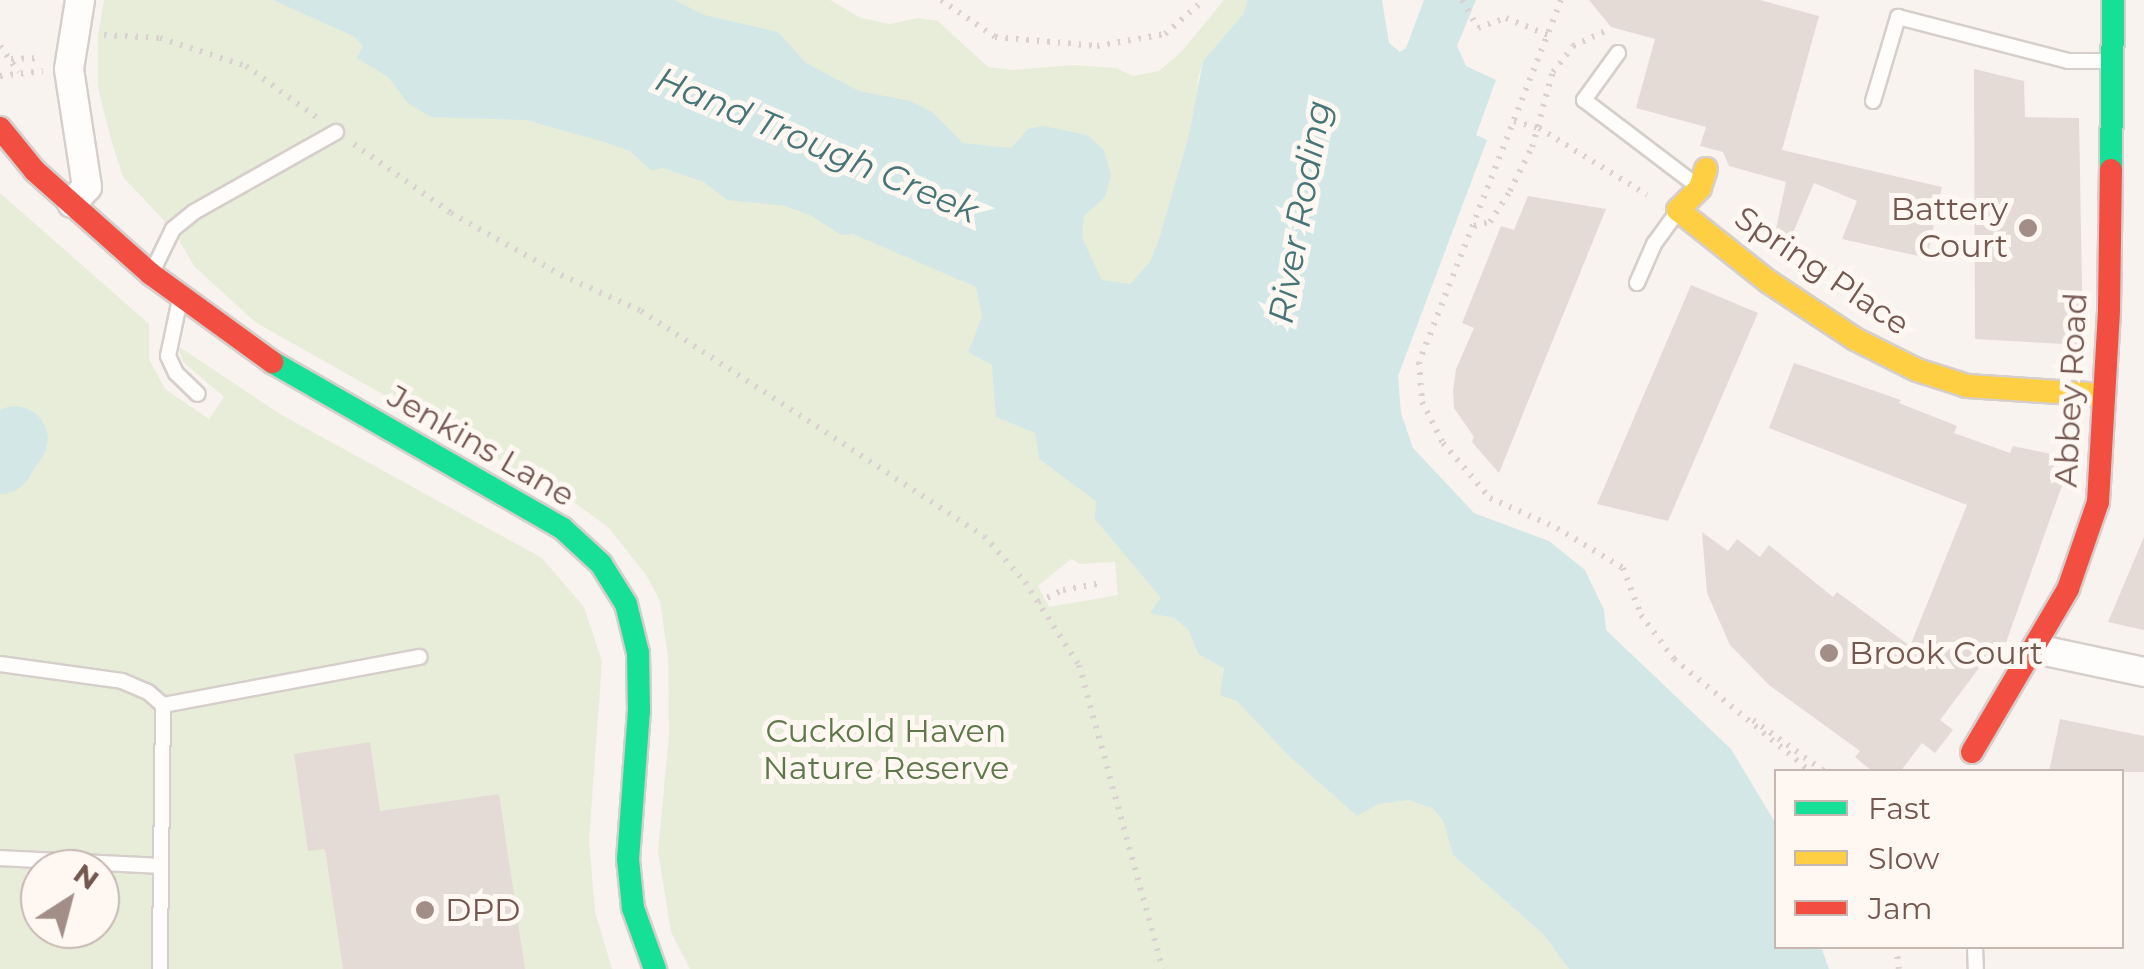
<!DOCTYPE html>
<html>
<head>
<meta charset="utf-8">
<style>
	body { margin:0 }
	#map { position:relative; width:2144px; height:969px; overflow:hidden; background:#f8f3ee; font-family:Montserrat,sans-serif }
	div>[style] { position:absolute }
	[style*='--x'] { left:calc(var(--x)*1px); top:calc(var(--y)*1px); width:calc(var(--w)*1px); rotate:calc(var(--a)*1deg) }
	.green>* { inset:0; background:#e8edda }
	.water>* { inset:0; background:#d2e7e6 }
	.river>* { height:65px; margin:-32.5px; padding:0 32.5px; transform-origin:32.5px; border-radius:32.5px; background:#d2e7e6 }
	.building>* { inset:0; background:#e4dbd6 }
	.path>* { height:6px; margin-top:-3px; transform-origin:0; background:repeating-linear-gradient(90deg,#dad2d0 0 2.5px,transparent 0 10.5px) }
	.roads { filter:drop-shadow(2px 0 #d6ceca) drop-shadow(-2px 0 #d6ceca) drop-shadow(0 2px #d6ceca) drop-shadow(0 -2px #d6ceca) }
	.lane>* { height:14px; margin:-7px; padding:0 7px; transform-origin:7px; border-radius:7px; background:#fefdfc }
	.street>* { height:28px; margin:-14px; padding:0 14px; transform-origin:14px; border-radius:14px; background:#fefdfc }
	.fast>* { height:22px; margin:-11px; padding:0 11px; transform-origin:11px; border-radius:11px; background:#16e098 }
	.slow>* { height:22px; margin:-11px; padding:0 11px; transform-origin:11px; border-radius:11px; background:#ffcf43 }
	.jam>* { height:22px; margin:-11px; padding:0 11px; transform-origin:11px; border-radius:11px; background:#f24e42 }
	.dots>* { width:28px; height:28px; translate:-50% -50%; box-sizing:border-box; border:5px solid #fef7f2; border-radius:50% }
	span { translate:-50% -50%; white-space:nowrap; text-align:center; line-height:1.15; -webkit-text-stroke:10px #fef7f2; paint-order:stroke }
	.poi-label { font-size:32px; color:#745850 }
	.right { translate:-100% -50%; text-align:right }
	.left { translate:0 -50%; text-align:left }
	.street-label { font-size:32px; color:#745850 }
	.park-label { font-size:32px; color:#5e7849 }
	.water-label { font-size:35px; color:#457577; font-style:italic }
	.legend { position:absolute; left:1774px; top:769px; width:350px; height:180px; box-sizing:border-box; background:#fef7f2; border:2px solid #c7b7b1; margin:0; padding:12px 18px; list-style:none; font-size:30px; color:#745850 }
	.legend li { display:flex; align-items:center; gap:20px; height:50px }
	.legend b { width:50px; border:2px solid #c7b7b1 }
	.north { position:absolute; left:20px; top:849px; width:100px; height:100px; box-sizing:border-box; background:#fef7f2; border:2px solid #c7b7b1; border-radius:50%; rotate:36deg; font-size:28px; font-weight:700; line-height:40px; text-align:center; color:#745850 }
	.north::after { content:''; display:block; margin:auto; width:35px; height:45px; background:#a28e87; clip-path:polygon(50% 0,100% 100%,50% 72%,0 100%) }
</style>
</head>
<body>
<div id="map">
	<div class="green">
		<div style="clip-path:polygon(evenodd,104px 0,830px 0,861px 18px,890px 24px,918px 18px,938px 21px,988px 67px,1012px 70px,1073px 65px,1116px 68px,1133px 76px,1159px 71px,1181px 52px,1224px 0,1247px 0,1244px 13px,1203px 61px,1197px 83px,1408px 800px,1432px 808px,1443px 819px,1453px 855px,1543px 934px,1569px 969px,690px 969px,671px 932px,658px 852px,669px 735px,668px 657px,660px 601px,646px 575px,609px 528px,575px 503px,255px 322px,195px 267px,172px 229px,123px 177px,112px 143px,98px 88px,98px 35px,104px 0,1071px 559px,1080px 564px,1115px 562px,1118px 595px,1049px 607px,1038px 586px,1071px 559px)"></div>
		<div style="clip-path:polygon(evenodd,0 193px,149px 324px,149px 359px,165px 389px,209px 419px,224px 397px,183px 362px,178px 346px,280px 414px,542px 558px,584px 607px,602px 661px,589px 841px,595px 912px,612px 969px,0 969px,0 193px,40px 869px,100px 869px,100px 929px,40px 929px,40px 869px)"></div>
	</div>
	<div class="water">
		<div style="clip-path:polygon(273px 0,675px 0,704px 15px,778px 32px,806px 63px,859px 91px,910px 101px,932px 112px,963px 143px,1011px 148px,1028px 129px,1043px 126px,1087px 135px,1104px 150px,1111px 175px,1105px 197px,1084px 216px,1082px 238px,1102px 280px,1130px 284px,1150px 262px,1160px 236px,1189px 135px,1203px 61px,1244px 13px,1247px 0,1382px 0,1389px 43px,1400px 52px,1406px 48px,1424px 0,1476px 0,1457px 46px,1466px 66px,1496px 80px,1476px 135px,1487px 140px,1398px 376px,1401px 413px,1413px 448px,1474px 513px,1549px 541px,1585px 570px,1604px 610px,1606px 630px,1731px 749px,1776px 824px,1776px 946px,1821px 947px,1829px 969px,1569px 969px,1543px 934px,1453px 855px,1443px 820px,1432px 808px,1408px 800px,1378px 804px,1357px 816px,1288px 755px,1237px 701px,1220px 695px,1224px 668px,1198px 654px,1189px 630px,1174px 618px,1150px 613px,1161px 598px,1095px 519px,1096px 501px,1039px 459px,1035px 433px,996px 417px,992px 365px,968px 352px,982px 317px,976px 287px,853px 234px,841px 235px,810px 215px,785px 206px,727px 200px,704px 182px,663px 168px,651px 170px,630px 151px,604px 142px,526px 120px,431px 117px,408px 103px,388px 77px,357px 58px,363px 46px,353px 36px)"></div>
	</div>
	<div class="river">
		<div style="--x:0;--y:461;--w:27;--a:-57"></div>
	</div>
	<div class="building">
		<div style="clip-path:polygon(1589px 0,1760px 0,1819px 16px,1782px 150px,1942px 187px,1927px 258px,1842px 239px,1857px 201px,1814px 183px,1785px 252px,1772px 247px,1786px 182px,1729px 166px,1723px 152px,1700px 146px,1706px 127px,1636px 108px,1655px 39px,1611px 27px)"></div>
		<div style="clip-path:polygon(1974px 69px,2024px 81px,2025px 117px,2079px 118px,2083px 345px,1975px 339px)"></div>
		<div style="clip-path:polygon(1528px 196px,1606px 209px,1499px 473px,1472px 442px,1474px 437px,1454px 408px,1453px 391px,1456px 369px,1474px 328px,1462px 323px,1501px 226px,1514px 230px)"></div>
		<div style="clip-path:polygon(1691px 285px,1758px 313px,1668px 521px,1597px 504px)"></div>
		<div style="clip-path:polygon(1794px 363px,1901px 400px,1899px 403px,1957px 426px,1954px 433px,2010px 453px,2013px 446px,2056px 455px,2052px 478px,2064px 480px,2003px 651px,1994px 648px,1940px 720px,1953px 730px,1935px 753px,1922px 743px,1900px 772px,1873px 772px,1855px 757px,1860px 751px,1769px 685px,1730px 645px,1707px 593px,1702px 532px,1728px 551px,1737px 539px,1760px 557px,1769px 545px,1833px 597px,1837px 592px,1910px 646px,1967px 505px,1769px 428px)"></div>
		<div style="clip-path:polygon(2144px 537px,2144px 630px,2108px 622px)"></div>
		<div style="clip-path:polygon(2060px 719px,2144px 736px,2144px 772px,2049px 772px)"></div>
		<div style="clip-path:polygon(370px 742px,380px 811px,499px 794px,525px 969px,343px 969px,325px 849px,308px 851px,294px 754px)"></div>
	</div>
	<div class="path">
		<div style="--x:941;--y:0;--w:65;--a:34.4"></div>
		<div style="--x:995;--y:37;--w:102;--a:5"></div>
		<div style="--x:1097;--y:46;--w:69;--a:-10"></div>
		<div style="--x:1165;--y:34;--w:52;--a:-41.1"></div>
		<div style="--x:1462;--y:0;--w:32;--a:60"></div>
		<div style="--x:1478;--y:28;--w:30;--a:-20"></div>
		<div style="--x:1506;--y:18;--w:45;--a:22"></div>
		<div style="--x:1561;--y:0;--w:389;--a:111.4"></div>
		<div style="--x:1419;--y:362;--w:40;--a:85.7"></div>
		<div style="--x:1422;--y:402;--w:46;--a:62.9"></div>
		<div style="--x:1443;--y:443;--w:72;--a:49.5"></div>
		<div style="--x:1490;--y:498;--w:73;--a:24.1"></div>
		<div style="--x:1557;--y:528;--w:77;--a:31.2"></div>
		<div style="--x:1623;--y:568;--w:50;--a:69"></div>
		<div style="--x:1641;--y:615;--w:55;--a:53.1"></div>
		<div style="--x:1674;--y:659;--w:178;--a:39.5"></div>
		<div style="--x:104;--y:35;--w:56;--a:3.1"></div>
		<div style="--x:160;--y:38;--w:90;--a:18"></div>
		<div style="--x:246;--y:66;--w:87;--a:36.1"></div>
		<div style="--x:0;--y:46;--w:32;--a:54"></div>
		<div style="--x:11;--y:59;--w:29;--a:-2"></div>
		<div style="--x:0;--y:76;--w:43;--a:-6.6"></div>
		<div style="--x:1514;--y:121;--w:26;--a:16"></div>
		<div style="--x:1539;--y:128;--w:127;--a:31.8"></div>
		<div style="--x:354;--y:144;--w:119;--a:35.4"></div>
		<div style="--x:451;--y:213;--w:126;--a:29.4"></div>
		<div style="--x:561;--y:275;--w:88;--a:24.2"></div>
		<div style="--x:641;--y:311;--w:410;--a:33.3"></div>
		<div style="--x:984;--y:536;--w:62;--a:48.3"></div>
		<div style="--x:1025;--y:582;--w:99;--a:57"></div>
		<div style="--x:1079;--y:665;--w:315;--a:74.6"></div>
		<div style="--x:1474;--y:226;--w:16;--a:-14"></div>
		<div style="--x:1490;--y:222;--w:37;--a:-57"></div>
		<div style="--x:1510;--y:191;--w:49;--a:-63.4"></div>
		<div style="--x:1532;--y:147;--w:78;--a:-74.4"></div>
		<div style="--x:1553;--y:72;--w:33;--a:-52"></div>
		<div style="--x:1573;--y:46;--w:38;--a:-25"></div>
		<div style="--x:1038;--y:602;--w:28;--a:-26"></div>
		<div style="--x:1063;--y:590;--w:40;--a:-10"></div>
		<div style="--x:1753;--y:720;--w:89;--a:35.8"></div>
		<div style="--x:1871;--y:772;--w:2;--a:-63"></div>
		<div style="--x:1896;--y:946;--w:23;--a:83"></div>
	</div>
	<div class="roads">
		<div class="lane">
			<div style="--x:1618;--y:53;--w:58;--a:125.9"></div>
			<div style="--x:1584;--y:100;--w:141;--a:37.2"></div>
			<div style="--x:1873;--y:101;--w:88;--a:-73.4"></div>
			<div style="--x:1898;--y:17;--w:176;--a:14.5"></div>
			<div style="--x:2068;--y:61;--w:41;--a:0"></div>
			<div style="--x:154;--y:268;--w:43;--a:-64"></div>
			<div style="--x:173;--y:229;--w:27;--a:-39"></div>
			<div style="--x:194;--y:212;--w:163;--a:-29.4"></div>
			<div style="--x:1637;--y:283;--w:43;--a:-66.4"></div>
			<div style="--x:1654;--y:244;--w:41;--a:-54"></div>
			<div style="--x:180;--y:299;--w:58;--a:101.9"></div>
			<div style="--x:168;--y:356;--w:19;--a:65"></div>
			<div style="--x:176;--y:373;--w:30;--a:44"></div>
			<div style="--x:0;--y:664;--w:123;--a:7.9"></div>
			<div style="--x:122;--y:681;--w:28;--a:23"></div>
			<div style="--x:148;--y:692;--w:20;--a:41"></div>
			<div style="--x:163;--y:705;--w:264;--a:90.7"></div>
			<div style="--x:163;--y:705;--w:261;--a:-10.6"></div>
			<div style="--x:0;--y:858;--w:161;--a:2.8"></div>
			<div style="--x:1975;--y:946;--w:23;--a:88"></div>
		</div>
		<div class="street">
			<div style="--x:72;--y:203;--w:22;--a:-47"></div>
			<div style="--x:87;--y:187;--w:119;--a:-98.7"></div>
			<div style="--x:69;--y:69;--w:70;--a:-80.9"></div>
			<div style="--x:2036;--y:649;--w:110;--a:12"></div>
		</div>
		<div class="fast">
			<div style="--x:2111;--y:170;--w:170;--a:-89.3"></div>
			<div style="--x:272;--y:362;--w:334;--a:29.8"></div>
			<div style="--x:562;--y:528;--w:53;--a:42.7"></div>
			<div style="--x:601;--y:564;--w:47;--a:58"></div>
			<div style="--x:626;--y:604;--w:50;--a:76.2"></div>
			<div style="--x:638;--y:653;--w:57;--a:89"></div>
			<div style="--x:639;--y:710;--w:149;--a:94.2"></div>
			<div style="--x:628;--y:859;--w:49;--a:84.2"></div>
			<div style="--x:633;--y:908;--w:65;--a:70.2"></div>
		</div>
		<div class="slow">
			<div style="--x:1706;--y:169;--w:20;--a:108"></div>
			<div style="--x:1700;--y:188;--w:31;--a:135"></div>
			<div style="--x:1678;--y:210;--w:116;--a:38.4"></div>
			<div style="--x:1769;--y:282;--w:103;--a:33.5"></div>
			<div style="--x:1855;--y:339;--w:69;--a:26.6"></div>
			<div style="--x:1917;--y:370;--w:52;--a:17.7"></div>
			<div style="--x:1967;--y:386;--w:137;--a:3.8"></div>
		</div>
		<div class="jam">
			<div style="--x:0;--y:128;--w:55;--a:50.9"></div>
			<div style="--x:35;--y:171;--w:155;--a:41.6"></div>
			<div style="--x:151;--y:274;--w:150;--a:36"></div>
			<div style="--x:1972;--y:752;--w:189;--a:-59.5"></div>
			<div style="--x:2068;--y:589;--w:92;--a:-71"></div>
			<div style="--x:2098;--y:502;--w:193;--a:-86.7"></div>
			<div style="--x:2109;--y:309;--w:139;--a:-89.2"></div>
		</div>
	</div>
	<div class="dots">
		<div style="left:2028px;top:228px;background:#a28e87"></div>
		<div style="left:1829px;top:653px;background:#a28e87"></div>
		<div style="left:425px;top:910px;background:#a28e87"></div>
	</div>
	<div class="poi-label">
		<span class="right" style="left:2008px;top:228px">Battery<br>Court</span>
		<span class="left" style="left:1849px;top:653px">Brook Court</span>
		<span class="left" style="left:445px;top:910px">DPD</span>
	</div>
	<div class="street-label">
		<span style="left:1822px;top:271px;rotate:34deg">Spring Place</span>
		<span style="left:2071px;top:390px;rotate:-87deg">Abbey Road</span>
		<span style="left:481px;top:446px;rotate:30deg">Jenkins Lane</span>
	</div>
	<div class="park-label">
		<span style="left:886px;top:750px">Cuckold Haven<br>Nature Reserve</span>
	</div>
	<div class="water-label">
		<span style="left:817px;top:145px;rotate:23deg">Hand Trough Creek</span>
		<span style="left:1300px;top:212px;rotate:-80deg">River Roding</span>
	</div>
	<ul class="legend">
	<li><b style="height:12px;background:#16e098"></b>Fast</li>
	<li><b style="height:12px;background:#ffcf43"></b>Slow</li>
	<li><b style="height:12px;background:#f24e42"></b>Jam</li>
	</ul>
	<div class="north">N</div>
</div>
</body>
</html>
